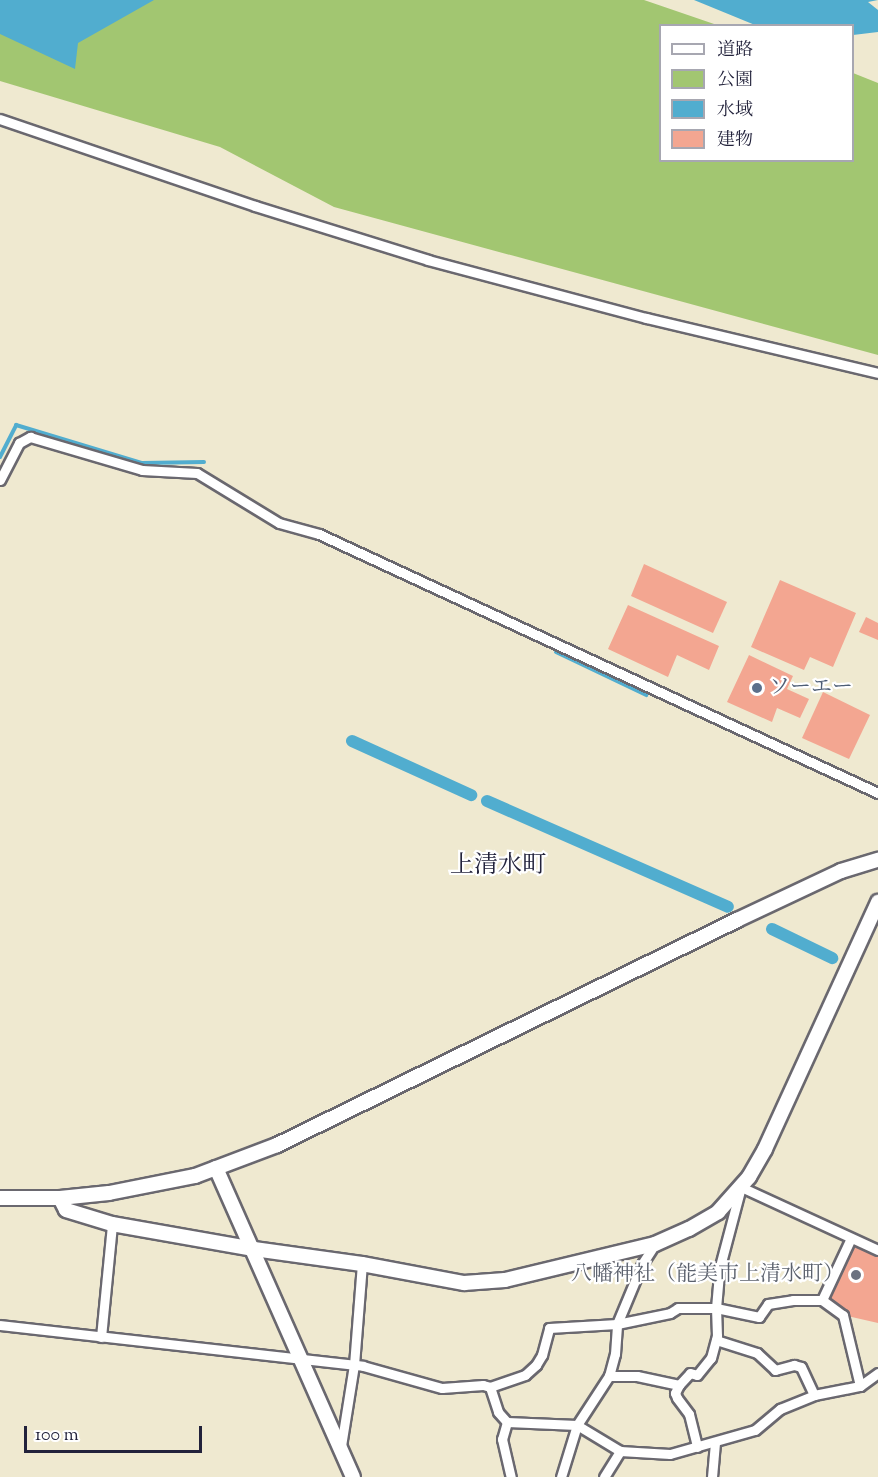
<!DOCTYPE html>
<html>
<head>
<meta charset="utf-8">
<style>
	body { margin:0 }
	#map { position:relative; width:878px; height:1477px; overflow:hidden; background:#efe9d0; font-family:"Sorts Mill Goudy","Noto Serif JP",serif }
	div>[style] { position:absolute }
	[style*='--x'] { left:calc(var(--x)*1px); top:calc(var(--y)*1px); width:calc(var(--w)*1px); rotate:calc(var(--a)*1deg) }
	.green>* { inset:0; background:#a2c671 }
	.water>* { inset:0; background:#51adcf }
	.stream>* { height:4px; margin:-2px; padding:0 2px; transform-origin:2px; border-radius:2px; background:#51adcf }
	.canal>* { height:12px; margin:-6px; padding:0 6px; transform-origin:6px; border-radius:6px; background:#51adcf }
	.building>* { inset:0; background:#f3a691 }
	.roads { filter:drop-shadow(2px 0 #6a686f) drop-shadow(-2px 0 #6a686f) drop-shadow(0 2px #6a686f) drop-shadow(0 -2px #6a686f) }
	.street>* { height:9px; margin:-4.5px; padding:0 4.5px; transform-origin:4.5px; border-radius:4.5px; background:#fff }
	.secondary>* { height:14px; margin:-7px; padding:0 7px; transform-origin:7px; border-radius:7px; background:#fff }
	.dots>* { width:16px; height:16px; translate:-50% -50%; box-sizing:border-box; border:3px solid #fff; border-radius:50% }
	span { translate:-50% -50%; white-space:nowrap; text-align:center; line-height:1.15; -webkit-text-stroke:4.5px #fff; paint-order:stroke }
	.service-label { font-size:21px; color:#4e5e75 }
	.left { translate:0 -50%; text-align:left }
	.worship-label { font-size:21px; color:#5b616d }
	.right { translate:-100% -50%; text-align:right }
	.quarter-label { font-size:24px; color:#22223b }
	.legend { position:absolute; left:659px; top:24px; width:195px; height:138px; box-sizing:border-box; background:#fff; border:2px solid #a7a7b1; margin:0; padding:8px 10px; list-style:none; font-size:18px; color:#22223b }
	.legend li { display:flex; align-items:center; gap:12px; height:30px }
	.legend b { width:30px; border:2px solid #a7a7b1 }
	.scale { position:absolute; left:24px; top:1426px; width:178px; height:27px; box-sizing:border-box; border:3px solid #22223b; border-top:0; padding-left:8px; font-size:18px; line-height:21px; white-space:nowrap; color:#22223b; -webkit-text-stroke:4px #fff; paint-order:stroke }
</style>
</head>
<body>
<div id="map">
	<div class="green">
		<div style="clip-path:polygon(0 0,644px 0,717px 25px,660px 26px,660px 160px,852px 160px,853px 73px,878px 83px,878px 355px,334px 207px,220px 147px,0 81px)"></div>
	</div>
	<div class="water">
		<div style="clip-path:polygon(0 0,154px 0,78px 43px,75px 69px,0 34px)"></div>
		<div style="clip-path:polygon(694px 0,878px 0,868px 2px,878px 10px,878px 32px,853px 35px,852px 26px,755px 25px)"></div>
	</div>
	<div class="stream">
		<div style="--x:0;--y:457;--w:36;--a:-63"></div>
		<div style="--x:16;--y:425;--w:132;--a:16.8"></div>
		<div style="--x:142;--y:463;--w:62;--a:-0.9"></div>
		<div style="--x:556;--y:652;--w:100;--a:25.5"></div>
	</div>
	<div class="canal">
		<div style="--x:352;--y:741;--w:131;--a:24.4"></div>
		<div style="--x:487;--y:801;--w:263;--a:23.7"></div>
		<div style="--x:772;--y:929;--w:67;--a:25.8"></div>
	</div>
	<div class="building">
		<div style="clip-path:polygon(644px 564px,727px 602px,713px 633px,631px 596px)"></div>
		<div style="clip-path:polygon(780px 580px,856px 613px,833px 667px,810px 657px,804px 670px,751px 647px)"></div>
		<div style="clip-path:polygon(628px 605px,719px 646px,709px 670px,677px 655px,668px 677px,608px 649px)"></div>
		<div style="clip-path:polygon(866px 617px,878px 623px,878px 640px,859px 632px)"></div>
		<div style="clip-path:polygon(749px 655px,793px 676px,787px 689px,809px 699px,800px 718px,777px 708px,772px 722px,727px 702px)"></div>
		<div style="clip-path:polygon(823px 692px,870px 715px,849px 759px,802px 738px)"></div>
		<div style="clip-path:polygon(851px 1238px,878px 1250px,878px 1323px,843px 1315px,822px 1300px)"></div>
	</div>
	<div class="roads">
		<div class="street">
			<div style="--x:0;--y:119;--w:269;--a:18.8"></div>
			<div style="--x:255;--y:206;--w:181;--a:17.3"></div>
			<div style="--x:428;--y:260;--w:226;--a:14.9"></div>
			<div style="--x:646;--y:318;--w:238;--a:13.3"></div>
			<div style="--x:0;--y:480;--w:42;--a:-62.8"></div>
			<div style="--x:19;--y:443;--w:13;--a:-29"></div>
			<div style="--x:30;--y:437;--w:117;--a:16.4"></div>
			<div style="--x:142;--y:470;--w:55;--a:3.1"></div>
			<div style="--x:197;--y:473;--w:96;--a:31.4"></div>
			<div style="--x:279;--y:523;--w:41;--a:15.4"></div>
			<div style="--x:319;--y:534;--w:616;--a:24.86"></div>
			<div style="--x:822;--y:1300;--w:26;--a:36"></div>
			<div style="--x:843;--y:1315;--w:73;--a:76.5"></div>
			<div style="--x:0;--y:1325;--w:365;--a:6.4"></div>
			<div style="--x:363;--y:1366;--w:82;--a:15.6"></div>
			<div style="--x:442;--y:1388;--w:41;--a:-4.2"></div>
			<div style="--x:483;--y:1385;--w:7;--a:16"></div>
			<div style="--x:490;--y:1387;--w:26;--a:72"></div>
			<div style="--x:498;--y:1412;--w:13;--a:48"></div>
			<div style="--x:507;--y:1422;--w:70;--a:2.5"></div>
			<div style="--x:577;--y:1425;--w:50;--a:31.2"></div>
			<div style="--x:620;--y:1451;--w:50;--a:3.4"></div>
			<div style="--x:670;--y:1454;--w:88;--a:-15.8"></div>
			<div style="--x:755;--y:1430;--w:33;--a:-40"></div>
			<div style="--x:780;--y:1409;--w:37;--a:-22"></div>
			<div style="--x:814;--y:1395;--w:47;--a:-11.1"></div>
			<div style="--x:860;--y:1386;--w:22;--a:-36"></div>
			<div style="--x:101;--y:1337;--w:114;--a:-84.4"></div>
			<div style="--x:716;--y:1340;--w:43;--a:17.6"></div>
			<div style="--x:757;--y:1353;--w:25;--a:43"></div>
			<div style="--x:775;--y:1370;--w:20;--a:-15"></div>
			<div style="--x:794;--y:1365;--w:7;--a:16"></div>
			<div style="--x:801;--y:1367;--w:31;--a:65"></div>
			<div style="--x:609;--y:1376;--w:28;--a:0"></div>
			<div style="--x:637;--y:1376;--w:43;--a:12.1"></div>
			<div style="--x:679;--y:1385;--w:16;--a:-47"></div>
			<div style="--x:690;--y:1373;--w:7;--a:16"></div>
			<div style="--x:697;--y:1375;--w:22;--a:-51"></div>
			<div style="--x:711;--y:1358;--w:23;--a:-75"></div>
			<div style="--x:717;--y:1336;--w:28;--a:-92"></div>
			<div style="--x:716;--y:1308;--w:38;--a:-85"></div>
			<div style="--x:719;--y:1270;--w:86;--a:-75.2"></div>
			<div style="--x:741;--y:1187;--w:151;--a:24.7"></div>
			<div style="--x:679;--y:1385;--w:9;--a:117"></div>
			<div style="--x:675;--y:1393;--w:5;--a:68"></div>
			<div style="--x:677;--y:1398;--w:20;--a:53"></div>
			<div style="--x:689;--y:1414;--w:34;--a:76"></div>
			<div style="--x:490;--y:1387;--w:37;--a:-19"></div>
			<div style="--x:525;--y:1375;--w:15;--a:-42"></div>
			<div style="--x:536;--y:1365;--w:12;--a:-59"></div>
			<div style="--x:542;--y:1355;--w:28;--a:-75"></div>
			<div style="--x:549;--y:1328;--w:68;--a:-3.4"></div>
			<div style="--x:617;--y:1324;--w:54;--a:-11.7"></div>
			<div style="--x:670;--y:1313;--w:9;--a:-32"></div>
			<div style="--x:678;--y:1308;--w:38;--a:0"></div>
			<div style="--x:716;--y:1308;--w:44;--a:11.8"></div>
			<div style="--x:759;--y:1317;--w:16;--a:-55"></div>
			<div style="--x:768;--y:1304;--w:25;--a:-9"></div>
			<div style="--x:793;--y:1300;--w:29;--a:0"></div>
			<div style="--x:822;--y:1300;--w:68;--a:-64.9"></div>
			<div style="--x:507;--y:1422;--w:18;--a:106"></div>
			<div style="--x:502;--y:1439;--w:39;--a:77"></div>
			<div style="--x:341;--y:1446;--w:82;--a:-80.9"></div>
			<div style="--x:354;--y:1365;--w:101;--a:-85.5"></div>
			<div style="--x:561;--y:1477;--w:54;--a:-72.9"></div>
			<div style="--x:577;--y:1425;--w:59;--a:-56.9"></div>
			<div style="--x:609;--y:1376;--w:23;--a:-75"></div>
			<div style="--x:615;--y:1354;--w:30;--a:-86"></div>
			<div style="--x:617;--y:1324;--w:65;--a:-67.4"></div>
			<div style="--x:642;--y:1264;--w:24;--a:-57"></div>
			<div style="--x:604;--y:1477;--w:31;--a:-58"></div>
			<div style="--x:712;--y:1477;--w:35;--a:-85"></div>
		</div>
		<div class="secondary">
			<div style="--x:216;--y:1168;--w:338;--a:66.1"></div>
			<div style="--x:0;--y:1198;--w:60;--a:0"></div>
			<div style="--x:60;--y:1198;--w:49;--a:-5.8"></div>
			<div style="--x:109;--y:1193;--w:88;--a:-11.2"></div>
			<div style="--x:195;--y:1176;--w:88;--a:-20.7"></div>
			<div style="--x:277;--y:1145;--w:512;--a:-26.06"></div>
			<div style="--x:737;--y:920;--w:115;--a:-25.2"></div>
			<div style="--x:841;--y:871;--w:39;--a:-17"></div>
			<div style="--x:60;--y:1198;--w:13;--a:63"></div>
			<div style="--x:66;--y:1210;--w:48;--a:16.9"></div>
			<div style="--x:112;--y:1224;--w:144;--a:10"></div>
			<div style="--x:254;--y:1249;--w:109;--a:7.9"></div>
			<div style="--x:362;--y:1264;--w:104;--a:10.6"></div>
			<div style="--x:464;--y:1283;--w:41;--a:-4.2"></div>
			<div style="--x:505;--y:1280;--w:154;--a:-13.5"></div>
			<div style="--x:655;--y:1244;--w:37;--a:-24"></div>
			<div style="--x:689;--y:1229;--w:34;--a:-30"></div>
			<div style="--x:718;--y:1212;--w:47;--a:-48.5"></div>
			<div style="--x:749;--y:1177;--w:32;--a:-60"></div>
			<div style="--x:765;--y:1149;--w:272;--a:-65.4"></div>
		</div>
	</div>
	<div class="dots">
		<div style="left:757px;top:688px;background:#5c6f8a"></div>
		<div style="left:856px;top:1275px;background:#6b7280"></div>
	</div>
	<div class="service-label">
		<span class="left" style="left:769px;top:688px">ソーエー</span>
	</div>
	<div class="worship-label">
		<span class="right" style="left:844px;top:1275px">八幡神社（能美市上清水町）</span>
	</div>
	<div class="quarter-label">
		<span style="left:498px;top:867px">上清水町</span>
	</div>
	<ul class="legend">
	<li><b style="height:8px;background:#fff"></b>道路</li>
	<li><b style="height:16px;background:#a2c671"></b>公園</li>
	<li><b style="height:16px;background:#51adcf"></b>水域</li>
	<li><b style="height:16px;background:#f3a691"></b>建物</li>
	</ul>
	<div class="scale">100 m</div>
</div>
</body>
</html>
